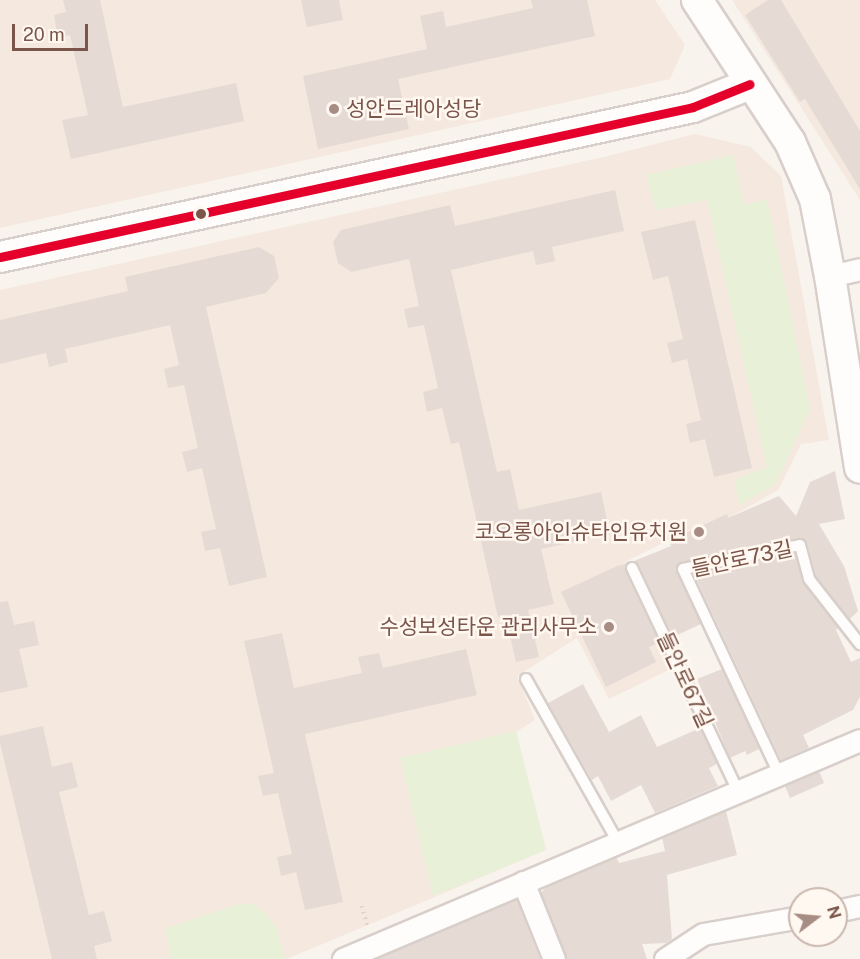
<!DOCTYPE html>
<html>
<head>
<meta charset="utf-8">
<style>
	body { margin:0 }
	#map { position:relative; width:860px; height:959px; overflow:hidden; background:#f9f3ee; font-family:"Public Sans","Noto Sans KR",sans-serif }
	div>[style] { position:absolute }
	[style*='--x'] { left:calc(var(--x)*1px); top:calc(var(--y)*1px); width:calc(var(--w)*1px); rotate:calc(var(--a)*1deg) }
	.residential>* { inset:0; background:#f5e8de }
	.green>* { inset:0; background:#e8f0d8 }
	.building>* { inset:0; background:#e6dad5 }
	.path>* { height:4px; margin-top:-2px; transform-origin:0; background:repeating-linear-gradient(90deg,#dcd1ce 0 1.5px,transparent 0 6px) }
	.roads { filter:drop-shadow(2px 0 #d8cfca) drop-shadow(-2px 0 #d8cfca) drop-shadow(0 2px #d8cfca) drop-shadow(0 -2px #d8cfca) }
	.lane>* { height:10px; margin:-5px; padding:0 5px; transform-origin:5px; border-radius:5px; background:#fefdfc }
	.street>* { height:21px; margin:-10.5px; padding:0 10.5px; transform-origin:10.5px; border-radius:10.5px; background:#fefdfc }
	.secondary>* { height:30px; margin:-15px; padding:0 15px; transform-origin:15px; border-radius:15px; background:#fefdfc }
	.bus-1>* { height:9px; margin:-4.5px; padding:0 4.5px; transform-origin:4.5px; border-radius:4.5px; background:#e4002b }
	.dots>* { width:16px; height:16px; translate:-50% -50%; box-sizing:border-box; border:3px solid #fff8f1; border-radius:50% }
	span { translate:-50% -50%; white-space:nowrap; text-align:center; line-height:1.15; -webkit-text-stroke:5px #fff8f1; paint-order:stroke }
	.poi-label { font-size:21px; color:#7b554a }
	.left { translate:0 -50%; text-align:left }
	.right { translate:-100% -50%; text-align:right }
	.street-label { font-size:21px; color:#7b554a }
	.north { position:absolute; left:788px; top:887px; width:60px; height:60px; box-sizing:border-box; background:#fff8f1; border:2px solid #cab7ae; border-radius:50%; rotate:74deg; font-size:16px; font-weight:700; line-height:24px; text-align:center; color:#7b554a }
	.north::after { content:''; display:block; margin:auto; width:21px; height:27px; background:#a78c83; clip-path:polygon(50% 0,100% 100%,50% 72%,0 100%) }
	.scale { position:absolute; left:12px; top:24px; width:76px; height:27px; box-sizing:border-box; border:3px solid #7b554a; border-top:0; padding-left:8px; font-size:18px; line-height:21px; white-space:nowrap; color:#7b554a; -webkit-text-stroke:4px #fff8f1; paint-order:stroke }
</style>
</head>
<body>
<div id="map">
	<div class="residential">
		<div style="clip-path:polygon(0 0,655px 0,685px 45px,670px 79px,0 228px)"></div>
		<div style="clip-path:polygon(732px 0,860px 0,860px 200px,800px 106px)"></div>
		<div style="clip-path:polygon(695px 134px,751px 147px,781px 176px,829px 440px,801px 444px,778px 490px,732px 516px,738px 553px,680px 566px,671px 539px,625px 562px,675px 667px,609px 699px,577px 638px,517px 676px,535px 720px,516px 732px,546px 850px,287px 959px,0 959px,0 290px,608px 156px)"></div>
	</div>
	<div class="green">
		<div style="clip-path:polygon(733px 155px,744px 205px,767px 199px,810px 409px,775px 485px,739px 505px,734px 480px,767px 467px,707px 200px,656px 210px,646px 175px)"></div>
		<div style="clip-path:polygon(516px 731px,546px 850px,433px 896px,400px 758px)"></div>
		<div style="clip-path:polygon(239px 904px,254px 904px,266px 914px,276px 927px,285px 959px,170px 959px,166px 928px)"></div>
	</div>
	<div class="building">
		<div style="clip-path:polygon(63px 0,100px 0,123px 107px,236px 83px,244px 121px,71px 159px,62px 120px,88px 115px,70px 35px,58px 38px,54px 15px,66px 12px)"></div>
		<div style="clip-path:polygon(301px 0,339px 0,343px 20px,307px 27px)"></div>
		<div style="clip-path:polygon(531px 0,587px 0,595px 36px,398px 79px,409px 129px,318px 149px,303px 76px,427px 49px,420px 16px,443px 11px,446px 27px,533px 8px)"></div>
		<div style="clip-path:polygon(768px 0,781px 0,860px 131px,860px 189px,805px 99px,800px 102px,745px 15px)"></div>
		<div style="clip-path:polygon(615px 190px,624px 231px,552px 247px,555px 261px,536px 265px,533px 251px,451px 270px,497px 472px,510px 469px,519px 510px,601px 492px,610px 534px,541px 549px,554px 604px,528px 610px,539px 657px,516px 662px,505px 615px,498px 617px,459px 442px,451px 444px,442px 408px,427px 412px,423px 392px,438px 388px,424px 325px,408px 328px,404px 309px,419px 306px,409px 259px,351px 272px,338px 263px,333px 242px,341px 230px,450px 205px,455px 226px)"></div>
		<div style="clip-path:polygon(695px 220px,752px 468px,714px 477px,705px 439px,690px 443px,686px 424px,701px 420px,687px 359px,672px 363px,667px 343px,683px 339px,668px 276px,653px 280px,641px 232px)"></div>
		<div style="clip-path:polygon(259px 247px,274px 256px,279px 278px,266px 293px,206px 307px,267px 577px,229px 586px,220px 548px,205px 551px,201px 532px,216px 529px,202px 468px,187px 472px,182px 452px,198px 448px,184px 385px,168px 388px,164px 369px,179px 365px,170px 325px,65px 349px,68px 362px,49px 367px,46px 353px,0 364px,0 320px,128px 291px,125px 277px)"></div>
		<div style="clip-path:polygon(835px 471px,845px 519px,819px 524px,844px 566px,858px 611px,850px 619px,816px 576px,807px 543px,798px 538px,678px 563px,676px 572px,701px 624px,673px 637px,639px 565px,634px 561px,671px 546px,669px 541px,727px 514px,728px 518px,779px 496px,796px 516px,810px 482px)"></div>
		<div style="clip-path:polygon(795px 554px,803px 583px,838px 628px,836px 630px,851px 662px,860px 658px,860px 697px,853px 710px,803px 735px,809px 748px,781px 760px,694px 574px)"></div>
		<div style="clip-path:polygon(626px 564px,625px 571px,659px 643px,649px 647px,656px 662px,606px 687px,561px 592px,617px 566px)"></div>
		<div style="clip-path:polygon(8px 601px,14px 625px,34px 621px,39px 645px,19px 649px,28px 687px,0 693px,0 602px)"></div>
		<div style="clip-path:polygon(282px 633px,294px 688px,362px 673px,358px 657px,379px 653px,383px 668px,466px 649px,477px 695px,305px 734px,343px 902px,305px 910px,296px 872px,281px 876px,277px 857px,292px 854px,278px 793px,263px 796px,258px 776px,274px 773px,244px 641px)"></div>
		<div style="clip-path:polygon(722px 669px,759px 749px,747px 755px,745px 751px,730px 758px,697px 679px)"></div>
		<div style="clip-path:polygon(583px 684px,609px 732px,641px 715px,657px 747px,700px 728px,717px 764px,709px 768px,718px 786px,655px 813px,641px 785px,611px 801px,598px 776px,592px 780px,548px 703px)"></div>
		<div style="clip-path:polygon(43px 726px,52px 767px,72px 762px,78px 787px,59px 792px,89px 915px,104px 911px,112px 941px,94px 946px,97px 959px,52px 959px,0 743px,0 736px)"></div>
		<div style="clip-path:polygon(819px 771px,824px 783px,790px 798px,785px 786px)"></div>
		<div style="clip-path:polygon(726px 811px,737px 855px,667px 875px,672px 939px,666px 943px,642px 944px,647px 959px,566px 959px,541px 893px,546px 887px,616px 857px,619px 863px,665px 851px,662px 838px)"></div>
		<div style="clip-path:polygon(516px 899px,540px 959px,376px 959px)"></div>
	</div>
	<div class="path">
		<div style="--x:362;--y:906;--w:20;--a:75"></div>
	</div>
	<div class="roads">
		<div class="lane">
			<div style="--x:632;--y:568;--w:247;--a:64.6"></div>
			<div style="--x:526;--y:679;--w:187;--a:60.6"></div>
			<div style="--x:779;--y:774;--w:226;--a:-115.1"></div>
			<div style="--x:683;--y:569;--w:119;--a:-11.6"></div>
			<div style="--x:800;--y:545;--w:35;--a:75"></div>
			<div style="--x:809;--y:579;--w:83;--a:51.9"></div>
		</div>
		<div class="street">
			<div style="--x:830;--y:276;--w:31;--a:-13"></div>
			<div style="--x:523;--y:882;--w:83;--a:68.1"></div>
			<div style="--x:836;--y:911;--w:25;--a:-12"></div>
			<div style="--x:343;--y:959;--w:561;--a:-22.96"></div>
			<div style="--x:665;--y:959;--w:45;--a:-33.3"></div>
			<div style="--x:703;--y:934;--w:98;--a:-9.9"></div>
		</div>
		<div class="secondary">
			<div style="--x:697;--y:0;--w:170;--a:56.8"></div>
			<div style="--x:790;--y:142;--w:62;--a:66.3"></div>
			<div style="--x:815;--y:199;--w:78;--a:79"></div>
			<div style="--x:830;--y:276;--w:194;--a:81.1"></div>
			<div style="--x:0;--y:257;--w:709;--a:-12.21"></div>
			<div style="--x:693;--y:107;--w:61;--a:-22"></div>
		</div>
	</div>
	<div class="bus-1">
		<div style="--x:0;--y:257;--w:709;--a:-12.21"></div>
		<div style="--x:693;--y:107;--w:61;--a:-22"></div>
	</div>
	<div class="dots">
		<div style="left:334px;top:109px;background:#a78c83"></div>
		<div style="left:201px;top:214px;background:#7b554a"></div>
		<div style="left:699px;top:532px;background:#a78c83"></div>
		<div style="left:609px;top:627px;background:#a78c83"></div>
	</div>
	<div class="poi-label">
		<span class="left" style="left:346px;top:109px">성안드레아성당</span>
		<span class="right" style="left:687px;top:532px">코오롱아인슈타인유치원</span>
		<span class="right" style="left:597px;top:627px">수성보성타운 관리사무소</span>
	</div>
	<div class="street-label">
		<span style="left:742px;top:559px;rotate:-12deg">들안로73길</span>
		<span style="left:685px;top:680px;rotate:65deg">들안로67길</span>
	</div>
	<div class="north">N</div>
	<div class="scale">20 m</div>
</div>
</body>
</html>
